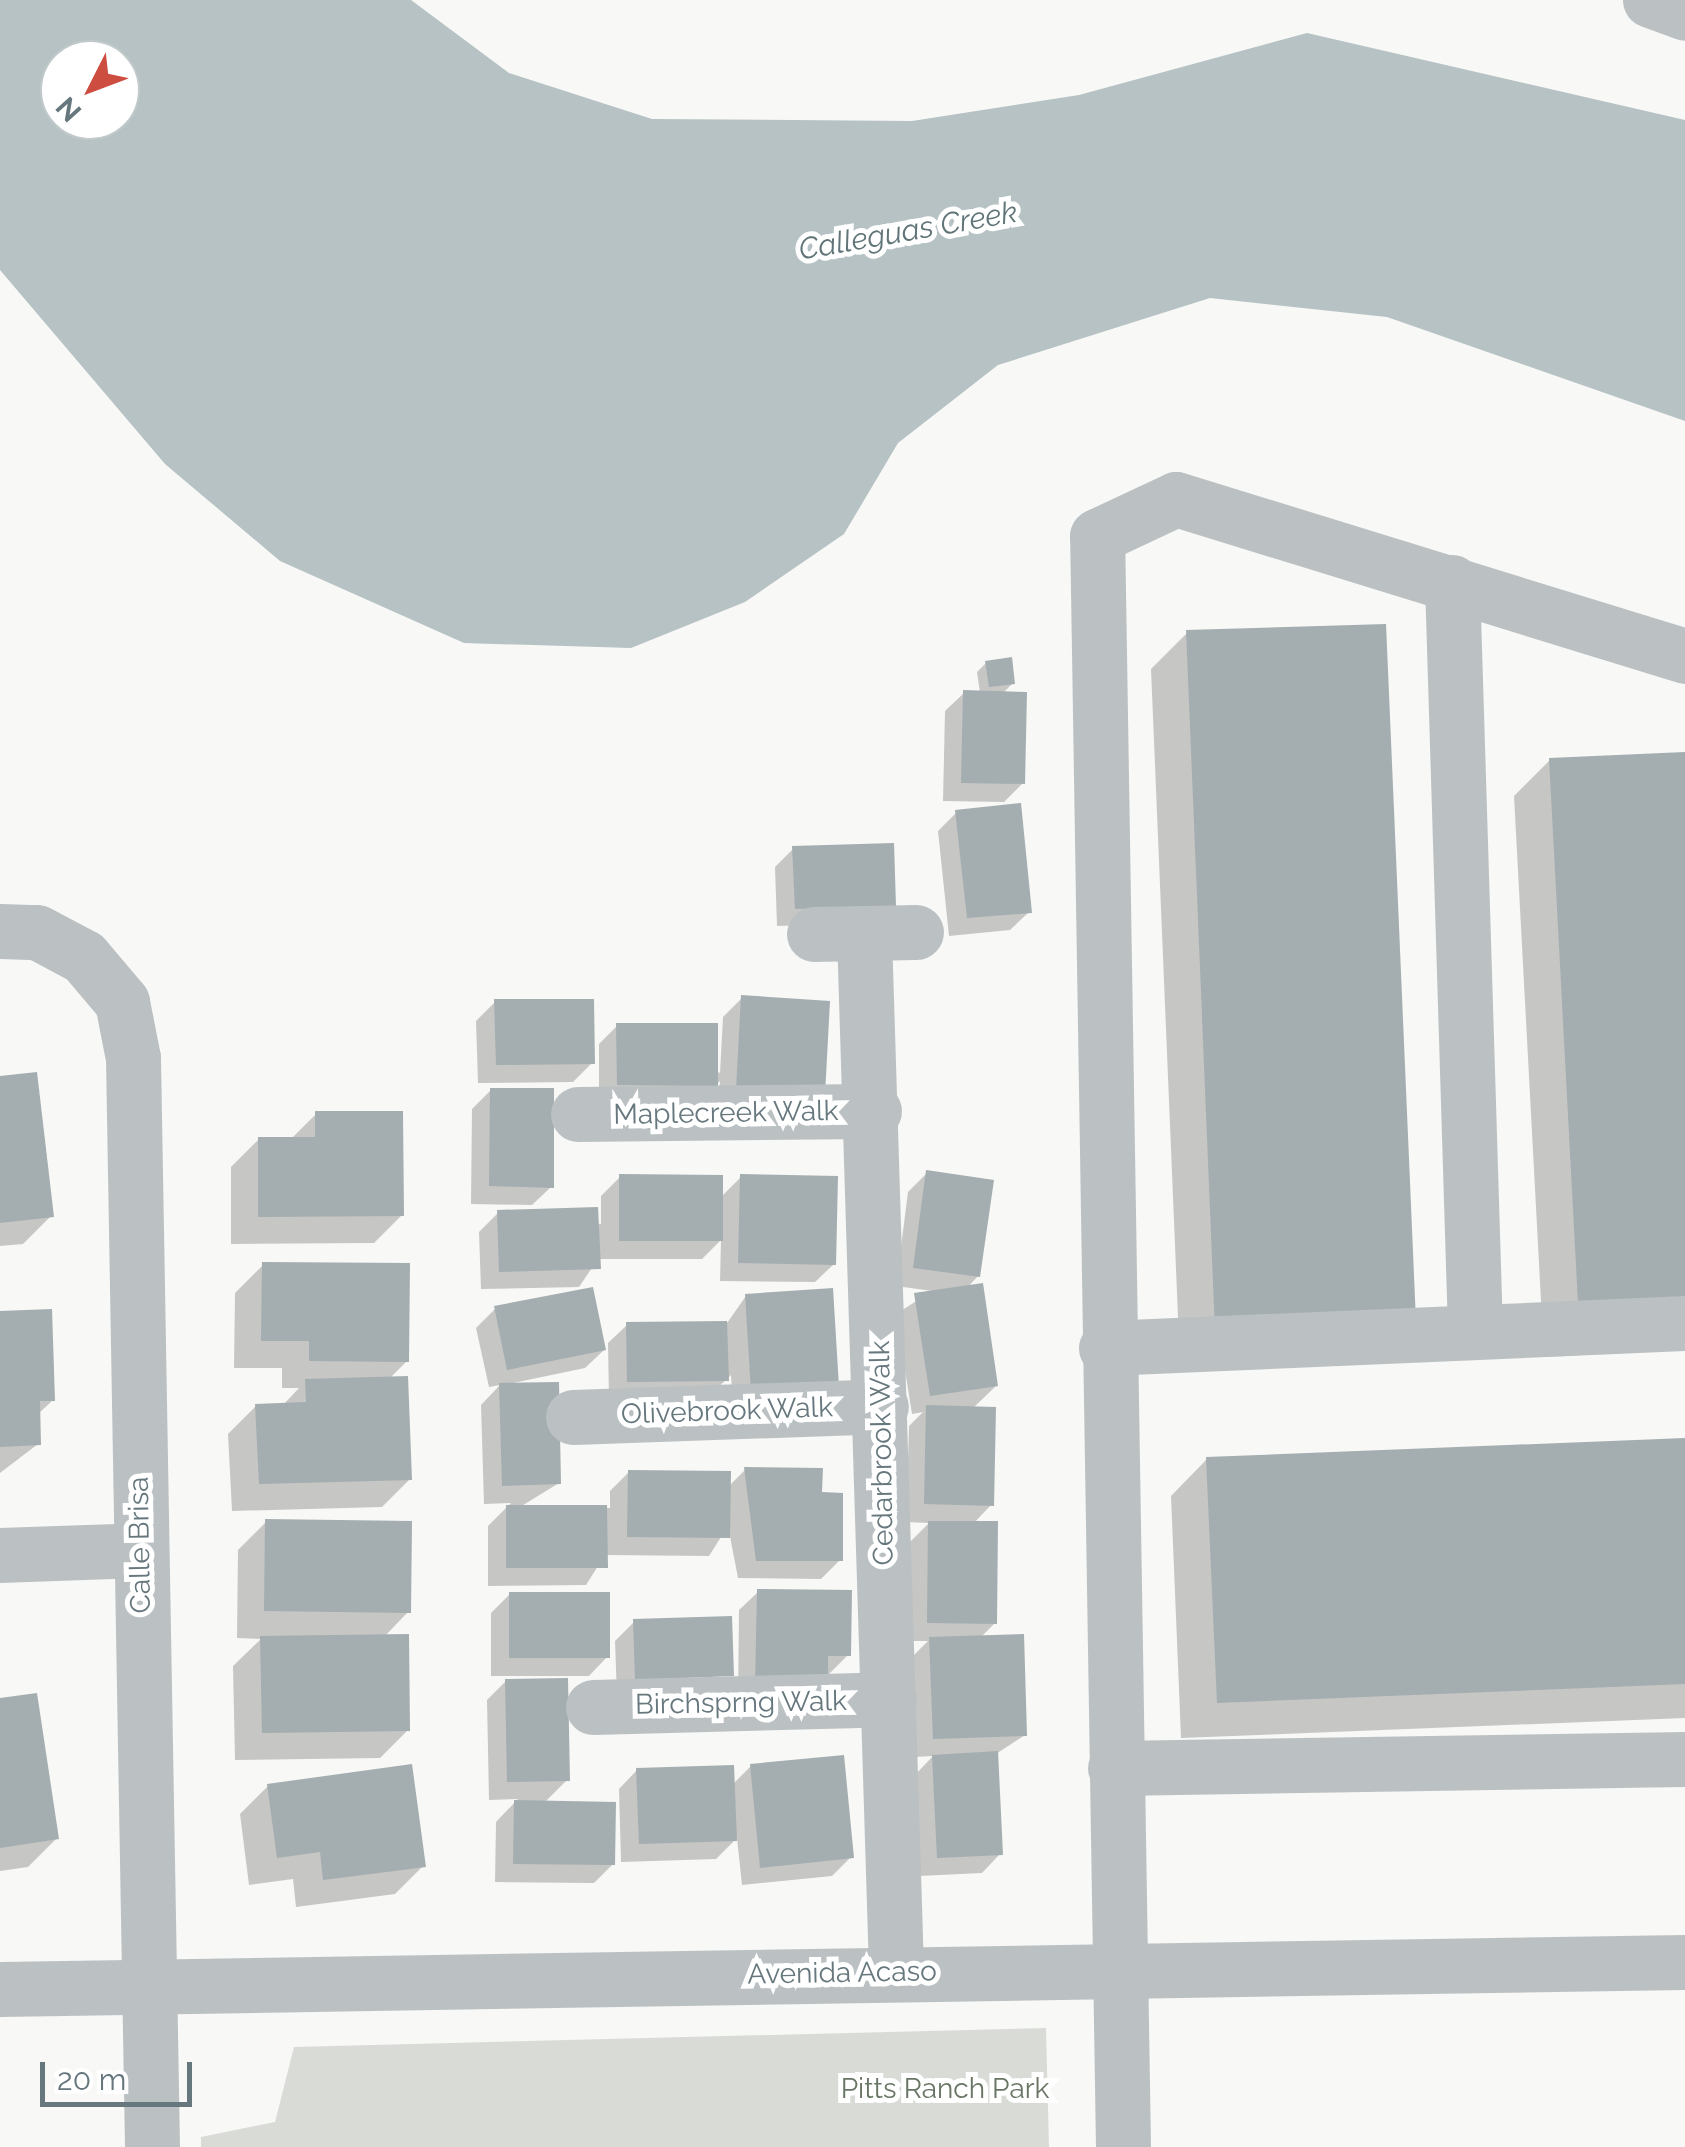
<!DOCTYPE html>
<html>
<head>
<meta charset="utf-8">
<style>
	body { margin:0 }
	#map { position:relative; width:1685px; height:2147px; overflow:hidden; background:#f8f8f6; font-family:Raleway,sans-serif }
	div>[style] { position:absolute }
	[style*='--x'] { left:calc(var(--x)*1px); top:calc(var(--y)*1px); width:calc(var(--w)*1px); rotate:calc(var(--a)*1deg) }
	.green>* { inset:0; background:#d9dcd6 }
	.water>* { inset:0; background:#b6c2c4 }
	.shadow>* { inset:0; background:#0003 }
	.building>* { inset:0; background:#a4adb0 }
	.minor>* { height:55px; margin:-27.5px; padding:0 27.5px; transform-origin:27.5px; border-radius:27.5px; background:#bbc1c3 }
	span { translate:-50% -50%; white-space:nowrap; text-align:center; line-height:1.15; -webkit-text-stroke:10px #fff; paint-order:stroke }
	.street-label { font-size:28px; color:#66777d }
	.park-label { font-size:28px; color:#6a7665 }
	.water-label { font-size:30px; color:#617578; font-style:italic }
	.north { position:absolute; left:40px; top:40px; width:100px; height:100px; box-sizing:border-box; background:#fff; border:2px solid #c2c9cb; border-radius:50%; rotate:228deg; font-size:28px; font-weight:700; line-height:40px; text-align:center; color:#66777d }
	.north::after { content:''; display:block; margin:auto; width:35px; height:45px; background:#cd4d41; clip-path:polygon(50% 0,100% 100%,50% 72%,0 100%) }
	.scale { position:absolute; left:40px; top:2062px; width:152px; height:45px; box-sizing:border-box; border:5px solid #66777d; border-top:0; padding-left:12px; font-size:30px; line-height:35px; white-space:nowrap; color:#66777d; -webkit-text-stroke:8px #fff; paint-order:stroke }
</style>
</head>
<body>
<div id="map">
	<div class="green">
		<div style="clip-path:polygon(1046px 2028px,1049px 2147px,201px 2147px,201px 2137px,275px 2122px,294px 2047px)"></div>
	</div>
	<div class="water">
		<div style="clip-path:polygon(evenodd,0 0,411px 0,509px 73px,652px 119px,912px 121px,1079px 95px,1307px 33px,1685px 120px,1685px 421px,1387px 317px,1210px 298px,998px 365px,898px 443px,844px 534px,745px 602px,631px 648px,464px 643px,280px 561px,165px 464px,0 270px,0 0,120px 60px,120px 120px,60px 120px,60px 60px,120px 60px)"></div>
	</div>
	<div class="shadow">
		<div style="clip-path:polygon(1187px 633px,1413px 1321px,1180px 1365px,1151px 669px)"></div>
		<div style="clip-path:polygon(986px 663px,1013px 683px,1002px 694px,1023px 783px,1004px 802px,943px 801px,945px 711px,964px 693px,980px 693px,977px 672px)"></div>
		<div style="clip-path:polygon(1685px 754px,1685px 1350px,1544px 1357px,1514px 796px,1550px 760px)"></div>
		<div style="clip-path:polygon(957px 812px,1029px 912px,1010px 930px,949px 936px,938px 831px)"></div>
		<div style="clip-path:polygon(794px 848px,875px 923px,777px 926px,775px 867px)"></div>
		<div style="clip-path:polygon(742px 998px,828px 1003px,718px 1108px,720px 1081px,697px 1103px,599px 1103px,599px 1044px,618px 1025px,720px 1073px,723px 1017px)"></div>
		<div style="clip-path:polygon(495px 1002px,592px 1063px,573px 1082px,478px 1083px,476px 1021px)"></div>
		<div style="clip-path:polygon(0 1079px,51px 1216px,23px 1244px,0 1246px)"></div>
		<div style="clip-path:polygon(491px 1090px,551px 1187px,532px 1205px,471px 1204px,472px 1109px)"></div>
		<div style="clip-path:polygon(316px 1114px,402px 1215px,374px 1243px,231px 1244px,231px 1167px,259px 1139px,291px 1139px)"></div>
		<div style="clip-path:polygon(927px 1173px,978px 1276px,967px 1288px,996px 1386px,972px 1409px,991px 1505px,973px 1524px,995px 1623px,980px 1638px,1025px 1735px,996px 1754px,1000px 1854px,982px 1873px,919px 1876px,914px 1776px,933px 1756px,915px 1757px,911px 1658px,928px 1641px,909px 1641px,910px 1542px,929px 1523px,906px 1522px,909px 1426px,923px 1412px,912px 1414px,896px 1314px,932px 1291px,896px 1286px,908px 1192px)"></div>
		<div style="clip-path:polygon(620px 1177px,720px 1198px,741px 1177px,834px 1264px,815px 1282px,720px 1281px,721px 1240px,702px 1259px,598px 1259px,579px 1287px,481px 1289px,479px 1232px,498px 1213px,601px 1224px,601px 1196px)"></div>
		<div style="clip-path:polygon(263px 1265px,407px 1361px,389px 1379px,410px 1479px,382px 1507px,232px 1511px,228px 1434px,256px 1406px,282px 1406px,299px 1388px,282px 1388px,282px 1368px,234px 1368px,235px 1293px)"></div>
		<div style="clip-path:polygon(830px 1291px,733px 1409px,731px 1375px,707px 1398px,609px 1400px,608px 1343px,627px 1325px,727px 1323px,746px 1296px)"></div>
		<div style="clip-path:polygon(495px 1309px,604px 1350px,585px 1368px,513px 1383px,559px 1483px,520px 1507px,610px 1508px,610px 1491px,629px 1472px,728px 1487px,745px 1470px,820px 1495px,840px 1560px,821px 1579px,738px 1578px,728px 1526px,709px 1556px,605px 1555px,586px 1585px,488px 1586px,488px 1526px,511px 1503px,484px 1504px,481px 1405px,500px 1385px,489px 1387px,476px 1328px)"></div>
		<div style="clip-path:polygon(0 1313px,53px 1400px,37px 1415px,38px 1444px,0 1473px)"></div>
		<div style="clip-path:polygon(1685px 1440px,1685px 1718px,1181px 1738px,1171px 1496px,1207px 1459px)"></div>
		<div style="clip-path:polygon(266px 1522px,408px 1612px,384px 1637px,408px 1730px,380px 1758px,235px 1760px,233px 1666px,261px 1639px,237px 1638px,238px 1550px)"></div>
		<div style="clip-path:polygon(758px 1592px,848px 1655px,829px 1674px,738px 1705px,739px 1610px)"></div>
		<div style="clip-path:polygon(510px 1594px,607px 1657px,589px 1676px,491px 1676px,491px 1613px)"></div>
		<div style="clip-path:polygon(730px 1618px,617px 1697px,615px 1641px,634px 1622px)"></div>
		<div style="clip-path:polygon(506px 1681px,567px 1780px,544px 1803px,613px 1864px,594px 1883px,495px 1882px,496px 1822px,518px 1799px,489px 1800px,487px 1700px)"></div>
		<div style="clip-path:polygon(0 1701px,56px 1839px,28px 1867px,0 1871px)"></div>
		<div style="clip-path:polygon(751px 1766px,851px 1857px,832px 1876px,742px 1885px,737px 1838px,716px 1859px,621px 1862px,619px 1789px,637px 1770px,733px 1784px)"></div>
		<div style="clip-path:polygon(268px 1786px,423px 1866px,395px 1894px,296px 1907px,293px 1879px,249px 1885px,240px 1814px)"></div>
	</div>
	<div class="building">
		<div style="clip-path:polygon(1386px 624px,1416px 1322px,1215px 1330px,1186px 630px)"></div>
		<div style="clip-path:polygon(1012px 657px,1015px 684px,989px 687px,985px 661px)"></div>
		<div style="clip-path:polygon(963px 690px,1027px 692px,1025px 784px,961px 783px)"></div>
		<div style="clip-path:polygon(1685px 752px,1685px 1317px,1579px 1322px,1549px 758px)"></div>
		<div style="clip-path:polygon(1021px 803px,1032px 913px,967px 918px,955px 810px)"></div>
		<div style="clip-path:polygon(894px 843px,896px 906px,795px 909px,792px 846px)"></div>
		<div style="clip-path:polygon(741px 995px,830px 1001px,825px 1095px,736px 1090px)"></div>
		<div style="clip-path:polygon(494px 999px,594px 999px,595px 1064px,496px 1065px)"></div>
		<div style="clip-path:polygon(616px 1023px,718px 1023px,718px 1086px,617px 1085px)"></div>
		<div style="clip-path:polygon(37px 1072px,54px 1217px,0 1223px,0 1076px)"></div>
		<div style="clip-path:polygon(490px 1088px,554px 1088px,554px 1188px,489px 1186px)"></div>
		<div style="clip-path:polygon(315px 1111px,403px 1111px,404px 1216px,258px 1217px,258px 1137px,315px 1137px)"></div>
		<div style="clip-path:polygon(926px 1170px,994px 1180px,980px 1277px,913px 1268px)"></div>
		<div style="clip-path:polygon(619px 1174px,723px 1175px,723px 1241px,619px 1241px)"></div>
		<div style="clip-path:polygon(740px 1174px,838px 1176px,836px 1265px,738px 1263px)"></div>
		<div style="clip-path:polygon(598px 1207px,601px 1269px,499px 1272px,497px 1210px)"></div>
		<div style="clip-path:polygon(262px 1262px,410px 1263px,409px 1362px,309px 1361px,309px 1341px,261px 1341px)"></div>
		<div style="clip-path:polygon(983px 1283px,998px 1386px,930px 1396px,914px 1293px)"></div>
		<div style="clip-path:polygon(593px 1287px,606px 1350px,507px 1370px,494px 1306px)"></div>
		<div style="clip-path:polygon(833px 1288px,839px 1387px,751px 1392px,745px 1294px)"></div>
		<div style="clip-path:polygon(52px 1309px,55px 1401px,40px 1401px,41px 1445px,0 1447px,0 1311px)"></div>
		<div style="clip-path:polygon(727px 1321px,729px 1381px,627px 1382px,626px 1322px)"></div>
		<div style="clip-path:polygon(408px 1376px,412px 1480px,259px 1484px,255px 1404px,306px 1402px,305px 1379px)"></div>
		<div style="clip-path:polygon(559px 1382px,561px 1484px,502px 1486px,499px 1383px)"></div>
		<div style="clip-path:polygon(926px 1405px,996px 1407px,994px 1506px,924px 1504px)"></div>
		<div style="clip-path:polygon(1685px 1438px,1685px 1684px,1217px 1703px,1206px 1457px)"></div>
		<div style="clip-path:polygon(744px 1467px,823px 1468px,822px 1492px,843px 1493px,843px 1561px,756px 1561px)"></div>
		<div style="clip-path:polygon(628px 1470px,731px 1471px,730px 1538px,627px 1537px)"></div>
		<div style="clip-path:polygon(506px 1505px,607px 1505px,608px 1568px,506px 1568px)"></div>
		<div style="clip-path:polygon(265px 1519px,412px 1521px,411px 1613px,264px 1611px)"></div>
		<div style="clip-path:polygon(928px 1521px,998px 1521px,997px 1624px,927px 1623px)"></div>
		<div style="clip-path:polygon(757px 1589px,852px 1590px,851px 1656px,828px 1656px,828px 1688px,755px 1687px)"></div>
		<div style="clip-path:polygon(509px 1592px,610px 1592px,610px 1658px,509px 1658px)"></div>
		<div style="clip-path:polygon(732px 1616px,734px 1676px,635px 1680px,633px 1619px)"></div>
		<div style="clip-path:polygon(409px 1634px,410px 1731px,262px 1733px,260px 1636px)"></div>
		<div style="clip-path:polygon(1024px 1634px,1027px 1736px,933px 1739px,929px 1637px)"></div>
		<div style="clip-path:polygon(568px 1678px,570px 1781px,507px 1782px,505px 1679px)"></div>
		<div style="clip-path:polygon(37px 1693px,59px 1839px,0 1848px,0 1698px)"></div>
		<div style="clip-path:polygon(998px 1751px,1003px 1855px,937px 1858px,932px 1755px)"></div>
		<div style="clip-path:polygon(844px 1755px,854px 1858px,760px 1868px,750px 1764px)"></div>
		<div style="clip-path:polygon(412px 1764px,426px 1867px,323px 1880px,320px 1852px,277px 1858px,267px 1784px)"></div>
		<div style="clip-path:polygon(734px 1765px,737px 1841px,639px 1844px,636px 1768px)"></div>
		<div style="clip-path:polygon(514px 1800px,616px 1802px,615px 1865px,513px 1864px)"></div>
	</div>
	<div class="minor">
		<div style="--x:1650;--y:0;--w:37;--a:20"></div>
		<div style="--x:1452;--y:582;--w:748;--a:88.24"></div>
		<div style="--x:0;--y:931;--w:37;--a:2"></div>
		<div style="--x:37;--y:932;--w:53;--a:28"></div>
		<div style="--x:84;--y:957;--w:59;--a:49.8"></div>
		<div style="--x:122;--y:1002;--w:57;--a:78.9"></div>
		<div style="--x:133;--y:1058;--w:1089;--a:89"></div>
		<div style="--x:814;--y:934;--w:102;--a:-1.1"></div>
		<div style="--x:864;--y:934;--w:1038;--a:88.23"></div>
		<div style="--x:578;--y:1114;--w:296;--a:-0.6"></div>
		<div style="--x:1106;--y:1348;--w:580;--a:-2.47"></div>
		<div style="--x:573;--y:1417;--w:308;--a:-2"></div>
		<div style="--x:0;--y:1555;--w:140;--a:-2"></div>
		<div style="--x:593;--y:1707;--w:296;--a:-1.5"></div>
		<div style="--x:1115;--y:1768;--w:570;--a:-0.9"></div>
		<div style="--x:0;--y:1989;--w:1685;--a:-0.92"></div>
		<div style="--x:1123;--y:2147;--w:1611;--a:-90.92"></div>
		<div style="--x:1097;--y:536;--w:87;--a:-25.1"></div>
		<div style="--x:1176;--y:499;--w:533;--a:17.14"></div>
	</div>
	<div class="street-label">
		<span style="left:726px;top:1113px;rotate:-1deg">Maplecreek Walk</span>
		<span style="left:727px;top:1411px;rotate:-2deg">Olivebrook Walk</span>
		<span style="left:882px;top:1453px;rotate:-91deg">Cedarbrook Walk</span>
		<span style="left:140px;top:1545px;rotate:-91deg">Calle Brisa</span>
		<span style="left:741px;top:1703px;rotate:-1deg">Birchsprng Walk</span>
		<span style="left:842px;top:1973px;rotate:-1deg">Avenida Acaso</span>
	</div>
	<div class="park-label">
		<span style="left:945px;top:2089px">Pitts Ranch Park</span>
	</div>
	<div class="water-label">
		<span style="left:908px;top:231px;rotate:-10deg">Calleguas Creek</span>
	</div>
	<div class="north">N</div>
	<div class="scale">20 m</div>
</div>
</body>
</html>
